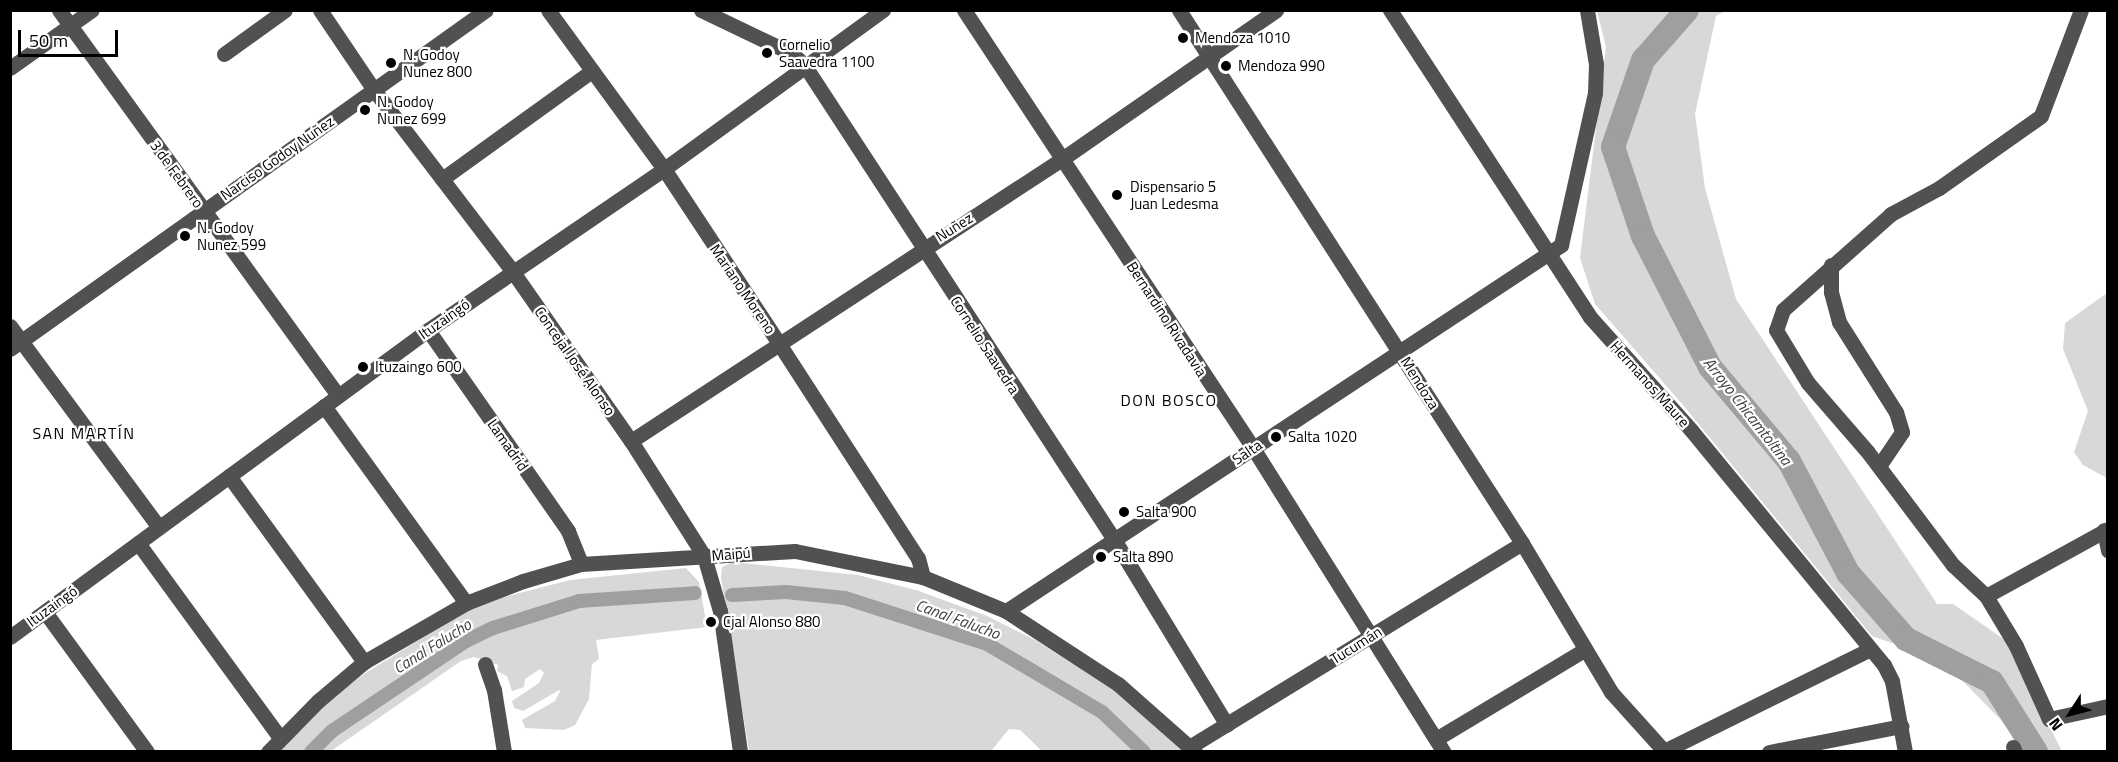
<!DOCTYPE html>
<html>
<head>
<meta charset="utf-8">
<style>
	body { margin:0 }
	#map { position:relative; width:2118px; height:762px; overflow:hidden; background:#fff; font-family:"Titillium Web",sans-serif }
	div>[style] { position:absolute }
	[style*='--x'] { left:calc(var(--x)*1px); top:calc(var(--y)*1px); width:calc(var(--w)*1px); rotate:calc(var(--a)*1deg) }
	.green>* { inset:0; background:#d8d8d8 }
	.canal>* { height:14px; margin:-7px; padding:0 7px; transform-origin:7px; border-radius:7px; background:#9f9f9f }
	.river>* { height:24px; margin:-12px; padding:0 12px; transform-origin:12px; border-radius:12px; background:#9f9f9f }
	.minor>* { height:15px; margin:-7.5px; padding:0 7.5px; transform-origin:7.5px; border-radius:7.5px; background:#515151 }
	.dots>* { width:16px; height:16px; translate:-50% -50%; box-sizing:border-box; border:3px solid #fff; border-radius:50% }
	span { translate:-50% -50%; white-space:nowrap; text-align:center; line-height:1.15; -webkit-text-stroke:4.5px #fff; paint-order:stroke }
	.poi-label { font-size:15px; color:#000 }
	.left { translate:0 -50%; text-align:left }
	.street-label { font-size:15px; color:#000 }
	.neighbourhood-label { font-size:16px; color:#000; letter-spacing:1.5px }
	.water-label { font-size:16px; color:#404040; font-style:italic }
	.frame { position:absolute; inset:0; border:12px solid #000; pointer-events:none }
	.north { position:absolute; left:2040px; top:684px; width:60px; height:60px; -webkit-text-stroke:4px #fff; paint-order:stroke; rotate:234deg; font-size:16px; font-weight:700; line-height:24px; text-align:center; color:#000 }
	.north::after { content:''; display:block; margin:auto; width:21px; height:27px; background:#000; clip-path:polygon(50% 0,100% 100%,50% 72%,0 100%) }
	.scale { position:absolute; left:18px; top:30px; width:100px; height:27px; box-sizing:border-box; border:3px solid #000; border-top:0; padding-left:8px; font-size:18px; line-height:21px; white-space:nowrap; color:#000; -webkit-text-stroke:4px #fff; paint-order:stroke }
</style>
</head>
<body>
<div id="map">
	<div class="green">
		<div style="clip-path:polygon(1597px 11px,1725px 11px,1716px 16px,1695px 114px,1705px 188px,1736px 299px,1937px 604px,1953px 604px,2005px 640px,2062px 751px,2025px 751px,2000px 719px,1943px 661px,1872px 636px,1683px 405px,1595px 304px,1580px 258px,1606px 47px)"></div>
		<div style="clip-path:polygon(2107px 293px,2107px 478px,2083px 465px,2074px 452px,2088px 411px,2063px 349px,2065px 323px)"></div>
		<div style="clip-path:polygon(733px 562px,858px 575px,919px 591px,987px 616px,1035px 640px,1116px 691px,1188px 751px,1042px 751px,1020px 730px,1009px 729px,991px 751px,749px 751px,721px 578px,722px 567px)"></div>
		<div style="clip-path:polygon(686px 568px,699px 582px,707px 627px,596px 640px,599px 659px,592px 664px,589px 699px,575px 725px,564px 730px,525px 728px,522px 720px,555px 701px,561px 689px,523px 711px,514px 708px,512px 701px,539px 683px,544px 673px,540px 669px,525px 679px,524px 687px,512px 691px,507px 676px,497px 671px,498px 665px,474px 657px,461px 661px,331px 751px,275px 752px,300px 723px,364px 674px,477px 604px,570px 580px)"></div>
	</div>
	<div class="canal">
		<div style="--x:732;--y:595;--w:54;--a:-3.2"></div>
		<div style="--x:786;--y:592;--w:59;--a:5.8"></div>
		<div style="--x:845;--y:598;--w:149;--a:17.9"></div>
		<div style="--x:987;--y:644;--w:134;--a:30.6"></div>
		<div style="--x:1102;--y:712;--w:58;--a:43.6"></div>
		<div style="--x:311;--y:752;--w:30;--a:-45"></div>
		<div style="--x:332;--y:731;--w:161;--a:-33.9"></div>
		<div style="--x:466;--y:641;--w:30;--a:-26"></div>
		<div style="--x:493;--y:628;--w:90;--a:-17.4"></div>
		<div style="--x:579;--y:601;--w:116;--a:-3.9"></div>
	</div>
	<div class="river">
		<div style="--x:1687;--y:10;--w:67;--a:131.3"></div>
		<div style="--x:1643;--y:60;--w:92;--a:109"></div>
		<div style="--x:1613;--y:147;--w:94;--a:71.4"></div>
		<div style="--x:1643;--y:236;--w:147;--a:62.9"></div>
		<div style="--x:1710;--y:367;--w:123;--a:50"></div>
		<div style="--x:1789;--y:461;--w:127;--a:62.2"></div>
		<div style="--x:1848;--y:573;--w:88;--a:48.7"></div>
		<div style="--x:1906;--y:639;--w:96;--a:26.6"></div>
		<div style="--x:1992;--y:682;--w:83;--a:57.8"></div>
	</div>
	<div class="minor">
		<div style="--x:59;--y:10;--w:476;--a:54.1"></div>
		<div style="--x:320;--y:10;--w:97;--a:56"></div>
		<div style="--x:374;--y:90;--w:229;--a:52.6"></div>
		<div style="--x:513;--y:272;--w:206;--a:55.1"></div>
		<div style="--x:631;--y:441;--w:136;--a:57.6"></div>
		<div style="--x:704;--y:556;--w:57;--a:73.8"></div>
		<div style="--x:720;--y:611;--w:142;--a:81.9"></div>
		<div style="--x:548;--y:10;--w:197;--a:53.9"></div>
		<div style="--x:664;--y:169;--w:207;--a:56.6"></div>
		<div style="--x:778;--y:342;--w:257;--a:57.1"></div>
		<div style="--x:918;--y:558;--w:20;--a:75"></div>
		<div style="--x:701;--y:10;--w:102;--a:25.6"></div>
		<div style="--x:793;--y:54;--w:17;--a:45"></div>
		<div style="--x:805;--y:66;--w:567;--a:56.87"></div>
		<div style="--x:1115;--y:541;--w:215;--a:58.7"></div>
		<div style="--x:964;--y:10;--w:525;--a:56.58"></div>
		<div style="--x:1253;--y:448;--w:359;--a:57.9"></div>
		<div style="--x:1179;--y:10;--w:634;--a:57.24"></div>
		<div style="--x:1522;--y:543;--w:174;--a:59.1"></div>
		<div style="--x:1611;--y:692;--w:81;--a:48"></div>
		<div style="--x:1390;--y:10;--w:366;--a:56.9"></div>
		<div style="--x:1590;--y:317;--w:152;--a:48.2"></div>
		<div style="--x:1691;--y:430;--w:304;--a:50.6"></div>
		<div style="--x:1884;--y:665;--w:18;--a:63"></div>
		<div style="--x:1892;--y:681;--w:72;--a:79.6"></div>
		<div style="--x:2081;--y:10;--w:113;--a:110.7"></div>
		<div style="--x:2041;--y:116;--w:125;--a:144.8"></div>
		<div style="--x:1939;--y:188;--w:55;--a:151.6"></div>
		<div style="--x:1891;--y:214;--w:144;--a:138.4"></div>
		<div style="--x:1783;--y:310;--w:21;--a:109"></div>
		<div style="--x:1776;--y:330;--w:62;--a:58.9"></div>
		<div style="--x:1808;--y:383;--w:90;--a:49.1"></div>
		<div style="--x:1867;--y:451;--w:143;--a:53"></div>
		<div style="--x:1953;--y:565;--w:45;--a:43.2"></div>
		<div style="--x:1986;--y:596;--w:58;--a:59"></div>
		<div style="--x:2016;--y:646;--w:80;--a:65.7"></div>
		<div style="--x:2049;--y:719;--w:60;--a:-12.4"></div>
		<div style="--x:224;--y:54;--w:75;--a:-35.8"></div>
		<div style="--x:10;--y:68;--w:100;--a:-35.3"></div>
		<div style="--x:442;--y:179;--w:185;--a:-35.8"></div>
		<div style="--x:1831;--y:265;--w:27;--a:90"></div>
		<div style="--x:1831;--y:292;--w:31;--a:75"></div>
		<div style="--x:1839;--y:322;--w:107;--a:57.7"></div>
		<div style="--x:1896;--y:412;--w:21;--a:73"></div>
		<div style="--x:1902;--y:432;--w:41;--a:124.1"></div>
		<div style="--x:10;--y:326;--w:250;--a:53.5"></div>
		<div style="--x:428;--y:330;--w:245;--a:55.1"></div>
		<div style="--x:568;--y:531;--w:35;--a:68"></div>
		<div style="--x:10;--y:349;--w:584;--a:-35.46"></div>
		<div style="--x:324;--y:406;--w:243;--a:54.2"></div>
		<div style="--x:631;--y:441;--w:515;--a:-33.2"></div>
		<div style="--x:1062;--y:159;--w:261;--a:-34.8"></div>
		<div style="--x:229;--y:476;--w:230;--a:54"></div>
		<div style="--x:2104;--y:530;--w:21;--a:79"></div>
		<div style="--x:138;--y:543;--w:241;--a:53.9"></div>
		<div style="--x:1986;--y:596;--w:139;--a:-28.8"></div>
		<div style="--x:1006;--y:611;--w:665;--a:-33.4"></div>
		<div style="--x:1561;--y:245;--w:156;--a:-77.4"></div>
		<div style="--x:1595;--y:93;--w:29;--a:-88"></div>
		<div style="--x:1596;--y:64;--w:55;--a:-99.5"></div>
		<div style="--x:45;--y:612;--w:173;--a:53.9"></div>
		<div style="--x:10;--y:637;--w:519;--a:-36.3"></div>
		<div style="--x:428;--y:330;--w:286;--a:-34.3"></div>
		<div style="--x:664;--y:169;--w:271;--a:-36"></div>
		<div style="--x:485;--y:664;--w:28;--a:71"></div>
		<div style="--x:494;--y:690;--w:63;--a:80.8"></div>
		<div style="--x:1436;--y:739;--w:173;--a:-31"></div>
		<div style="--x:1191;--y:746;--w:388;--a:-31.5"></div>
		<div style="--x:2013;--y:747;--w:5;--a:68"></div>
		<div style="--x:268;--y:752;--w:71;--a:-45.6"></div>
		<div style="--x:318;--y:701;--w:60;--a:-40.3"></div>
		<div style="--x:364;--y:662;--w:118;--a:-30"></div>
		<div style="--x:466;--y:603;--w:61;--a:-21.1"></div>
		<div style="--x:523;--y:581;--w:60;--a:-16.3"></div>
		<div style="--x:581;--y:564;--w:214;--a:-3.5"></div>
		<div style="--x:795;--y:551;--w:131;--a:11.5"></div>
		<div style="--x:923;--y:577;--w:90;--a:22.3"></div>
		<div style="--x:1006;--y:611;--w:134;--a:33.1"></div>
		<div style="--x:1118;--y:684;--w:103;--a:41.4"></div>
		<div style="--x:1662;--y:752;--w:232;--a:-26.3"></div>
		<div style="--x:1769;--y:752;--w:135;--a:-11.1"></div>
	</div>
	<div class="dots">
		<div style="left:1183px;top:38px;background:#000"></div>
		<div style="left:767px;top:53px;background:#000"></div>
		<div style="left:391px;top:63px;background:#000"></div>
		<div style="left:1226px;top:66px;background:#000"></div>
		<div style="left:365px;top:110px;background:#000"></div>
		<div style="left:1117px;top:195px;background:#000"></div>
		<div style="left:185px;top:236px;background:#000"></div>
		<div style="left:363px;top:367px;background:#000"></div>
		<div style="left:1276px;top:437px;background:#000"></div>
		<div style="left:1124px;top:512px;background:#000"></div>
		<div style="left:1101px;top:557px;background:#000"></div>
		<div style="left:711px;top:622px;background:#000"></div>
	</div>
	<div class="poi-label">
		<span class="left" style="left:1195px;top:38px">Mendoza 1010</span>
		<span class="left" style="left:779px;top:53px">Cornelio<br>Saavedra 1100</span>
		<span class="left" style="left:403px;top:63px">N. Godoy<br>Nunez 800</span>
		<span class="left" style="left:1238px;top:66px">Mendoza 990</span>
		<span class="left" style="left:377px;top:110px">N. Godoy<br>Nunez 699</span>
		<span class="left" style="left:1130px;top:195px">Dispensario 5<br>Juan Ledesma</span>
		<span class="left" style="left:197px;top:236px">N. Godoy<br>Nunez 599</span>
		<span class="left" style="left:375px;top:367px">Ituzaingo 600</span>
		<span class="left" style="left:1288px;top:437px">Salta 1020</span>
		<span class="left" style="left:1136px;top:512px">Salta 900</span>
		<span class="left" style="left:1113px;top:557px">Salta 890</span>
		<span class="left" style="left:723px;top:622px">Cjal Alonso 880</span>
	</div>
	<div class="street-label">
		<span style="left:277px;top:158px;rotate:-35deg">Narciso Godoy Nuñez</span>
		<span style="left:177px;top:174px;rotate:54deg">3 de Febrero</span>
		<span style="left:954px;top:227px;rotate:-32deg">Nuñez</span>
		<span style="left:743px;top:289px;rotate:56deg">Mariano Moreno</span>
		<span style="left:444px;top:319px;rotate:-35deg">Ituzaingó</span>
		<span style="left:1167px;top:319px;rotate:57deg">Bernardino Rivadavia</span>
		<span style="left:985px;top:345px;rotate:57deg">Cornelio Saavedra</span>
		<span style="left:575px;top:361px;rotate:55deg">Concejal José Alonso</span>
		<span style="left:1420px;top:383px;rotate:58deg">Mendoza</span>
		<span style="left:1650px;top:384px;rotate:48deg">Hermanos Maure</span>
		<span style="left:508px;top:445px;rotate:55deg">Lamadrid</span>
		<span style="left:1247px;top:452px;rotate:-34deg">Salta</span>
		<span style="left:731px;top:554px;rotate:-5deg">Maipú</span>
		<span style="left:52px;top:606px;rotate:-36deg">Ituzaingó</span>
		<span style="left:1356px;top:645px;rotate:-32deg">Tucumán</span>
	</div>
	<div class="neighbourhood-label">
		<span style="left:1169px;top:400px">DON BOSCO</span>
		<span style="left:84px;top:433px">SAN MARTÍN</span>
	</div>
	<div class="water-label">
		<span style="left:1748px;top:411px;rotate:52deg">Arroyo Chicamtoltina</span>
		<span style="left:958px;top:619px;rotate:20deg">Canal Falucho</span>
		<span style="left:432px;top:646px;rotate:-32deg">Canal Falucho</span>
	</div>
	<div class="frame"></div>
	<div class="north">N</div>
	<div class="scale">50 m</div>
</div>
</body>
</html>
